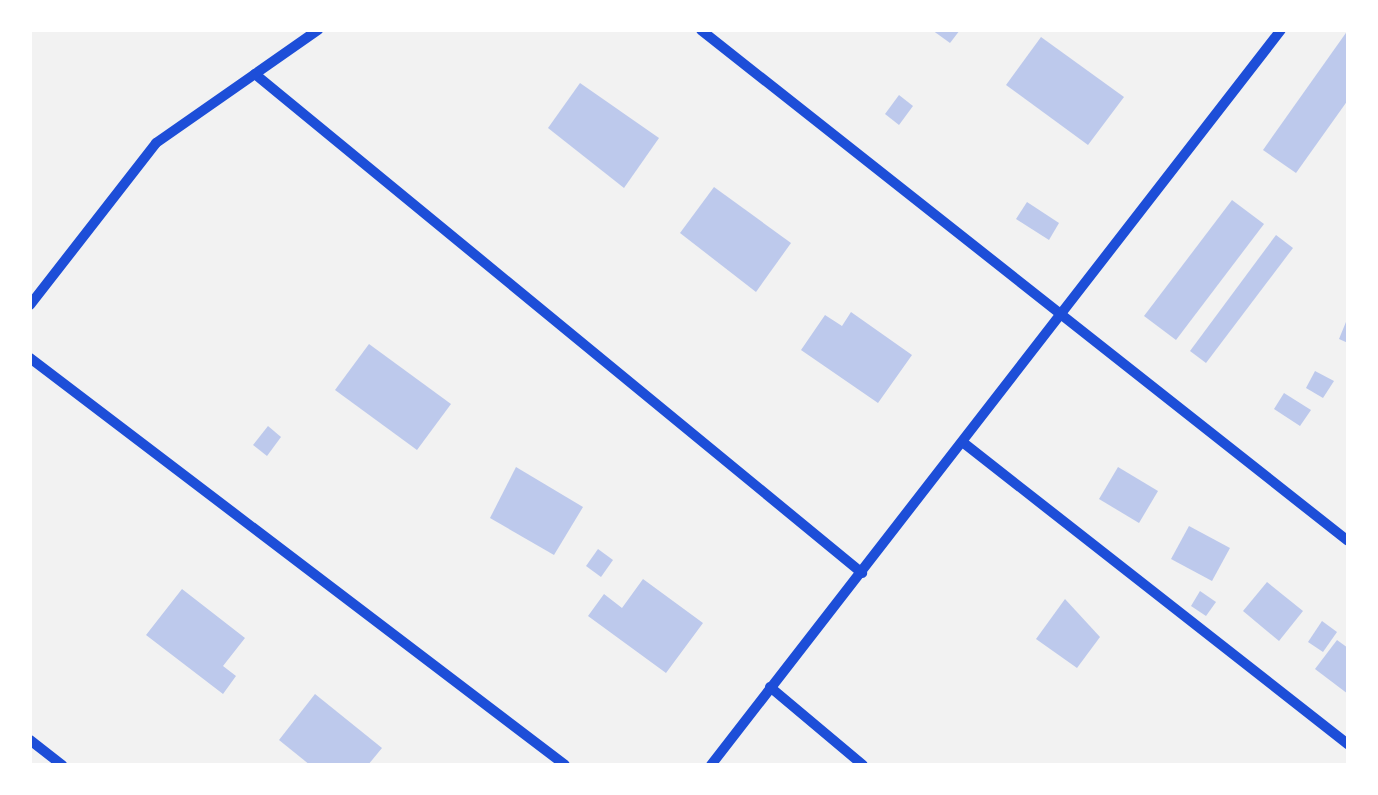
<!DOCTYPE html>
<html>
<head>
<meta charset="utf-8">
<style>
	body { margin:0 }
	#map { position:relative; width:1378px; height:795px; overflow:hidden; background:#f2f2f2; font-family:"Roboto Condensed",sans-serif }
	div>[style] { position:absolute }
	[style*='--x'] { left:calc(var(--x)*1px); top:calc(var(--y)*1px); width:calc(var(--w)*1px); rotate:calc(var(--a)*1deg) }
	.building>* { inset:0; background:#bdc9ec }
	.minor>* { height:10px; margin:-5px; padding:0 5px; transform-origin:5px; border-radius:5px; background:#1d4ed8 }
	span { translate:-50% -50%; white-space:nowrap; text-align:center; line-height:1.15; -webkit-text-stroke:10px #fff; paint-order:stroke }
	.frame { position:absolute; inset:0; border:32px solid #fff; pointer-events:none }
</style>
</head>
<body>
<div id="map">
	<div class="building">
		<div style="clip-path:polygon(932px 30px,960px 30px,950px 43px)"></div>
		<div style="clip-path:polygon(1348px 30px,1348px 100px,1296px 173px,1263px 150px)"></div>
		<div style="clip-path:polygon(1041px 37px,1124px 97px,1088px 145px,1006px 85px)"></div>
		<div style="clip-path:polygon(580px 83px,659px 138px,624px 188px,548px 128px)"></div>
		<div style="clip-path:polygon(899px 95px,913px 106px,899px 125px,885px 114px)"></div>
		<div style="clip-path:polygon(714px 187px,791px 243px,756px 292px,680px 233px)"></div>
		<div style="clip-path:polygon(1232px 200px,1264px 224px,1176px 340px,1144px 316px)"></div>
		<div style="clip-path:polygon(1027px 202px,1059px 223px,1049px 240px,1016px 219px)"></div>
		<div style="clip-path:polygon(1276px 235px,1293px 248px,1206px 363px,1190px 351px)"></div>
		<div style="clip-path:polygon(851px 312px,912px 355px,878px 403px,801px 350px,825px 315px,842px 326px)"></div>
		<div style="clip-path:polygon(1348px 317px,1348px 343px,1339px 339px)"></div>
		<div style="clip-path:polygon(369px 344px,451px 404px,417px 450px,335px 390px)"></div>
		<div style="clip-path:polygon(1315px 371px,1334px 381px,1323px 398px,1306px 388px)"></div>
		<div style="clip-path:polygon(1284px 393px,1311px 410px,1300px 426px,1274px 409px)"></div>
		<div style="clip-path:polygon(268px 426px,281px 437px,267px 456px,253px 445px)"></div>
		<div style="clip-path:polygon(516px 467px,583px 507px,554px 555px,490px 518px)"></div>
		<div style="clip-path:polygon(1118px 467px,1158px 491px,1139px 523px,1099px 499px)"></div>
		<div style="clip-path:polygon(1189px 526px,1230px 548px,1212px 581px,1171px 559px)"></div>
		<div style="clip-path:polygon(598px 549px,613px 560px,601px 577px,586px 566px)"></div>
		<div style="clip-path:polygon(643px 579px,703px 623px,666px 673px,588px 616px,604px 594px,622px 608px)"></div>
		<div style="clip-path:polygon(1267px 582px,1303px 611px,1279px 641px,1243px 611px)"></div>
		<div style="clip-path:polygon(182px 589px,245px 638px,223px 666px,236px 676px,223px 694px,146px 635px)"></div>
		<div style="clip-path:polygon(1200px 591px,1216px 602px,1206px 616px,1191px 606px)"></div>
		<div style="clip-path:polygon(1065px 599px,1100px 637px,1077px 668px,1036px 639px)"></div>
		<div style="clip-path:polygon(1322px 621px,1337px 632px,1323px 652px,1308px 642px)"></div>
		<div style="clip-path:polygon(1337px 640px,1348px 648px,1348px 694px,1315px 669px)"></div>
		<div style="clip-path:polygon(315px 694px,382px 748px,368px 765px,310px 765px,279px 740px)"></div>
	</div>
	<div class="minor">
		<div style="--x:701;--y:30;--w:824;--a:38.3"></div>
		<div style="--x:255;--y:74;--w:786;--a:39.42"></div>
		<div style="--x:30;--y:305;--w:205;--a:-52.1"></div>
		<div style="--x:156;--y:143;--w:198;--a:-34.9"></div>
		<div style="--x:30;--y:358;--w:672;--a:37.26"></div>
		<div style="--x:965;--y:444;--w:487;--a:38.1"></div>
		<div style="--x:770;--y:687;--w:121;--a:40"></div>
		<div style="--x:30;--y:740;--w:41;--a:38"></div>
		<div style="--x:711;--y:765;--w:930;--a:-52.21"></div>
	</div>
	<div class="frame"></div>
</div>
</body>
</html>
